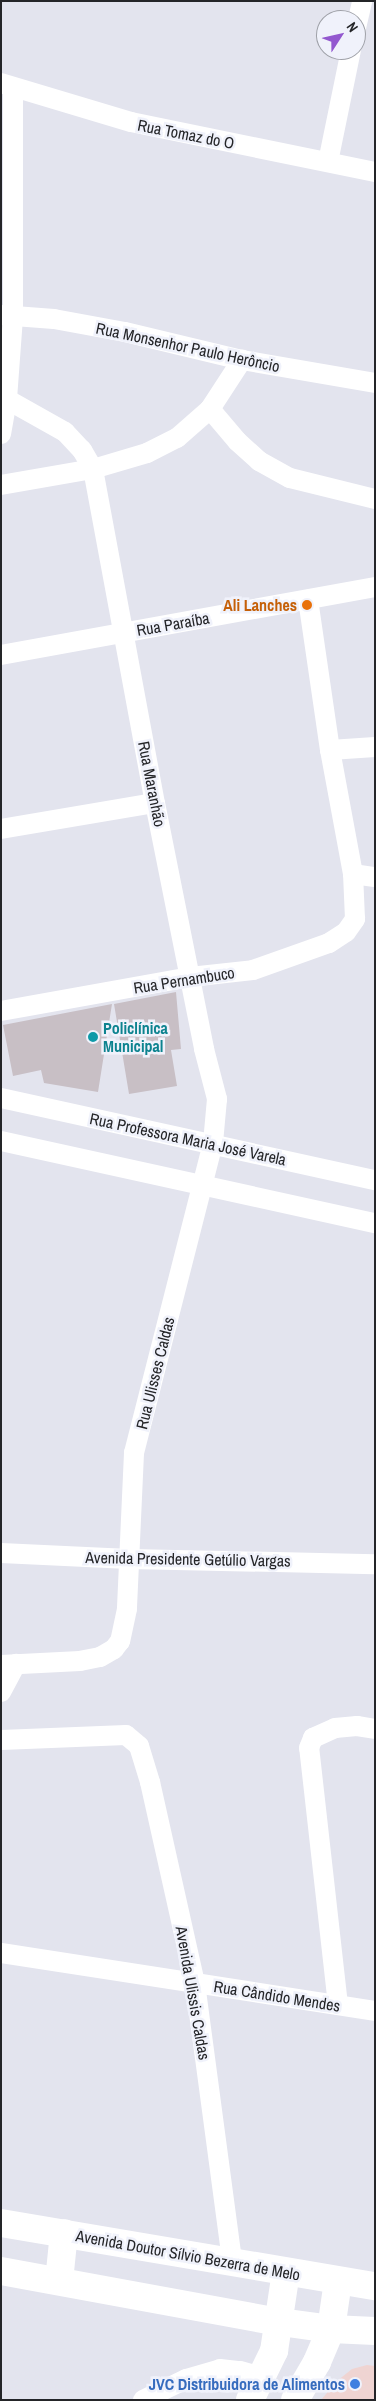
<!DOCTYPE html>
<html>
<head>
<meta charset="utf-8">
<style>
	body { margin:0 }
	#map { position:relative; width:376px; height:2401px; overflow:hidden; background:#e3e4ee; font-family:"Archivo Narrow",sans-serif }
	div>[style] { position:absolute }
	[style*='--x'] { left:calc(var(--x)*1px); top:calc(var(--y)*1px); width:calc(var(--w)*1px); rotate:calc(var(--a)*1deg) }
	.commercial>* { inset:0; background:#efd4d2 }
	.building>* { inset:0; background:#c8bfc5 }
	.street>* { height:20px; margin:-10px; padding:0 10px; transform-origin:10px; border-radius:10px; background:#fff }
	.secondary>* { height:28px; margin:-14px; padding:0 14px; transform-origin:14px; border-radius:14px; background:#fff }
	.highway>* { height:28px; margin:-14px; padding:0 14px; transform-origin:14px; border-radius:14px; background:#fff }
	.dots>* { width:14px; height:14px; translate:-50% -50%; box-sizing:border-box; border:2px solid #f0f2fb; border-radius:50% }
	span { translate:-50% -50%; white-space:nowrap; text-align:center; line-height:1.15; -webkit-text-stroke:5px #f0f2fb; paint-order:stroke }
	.street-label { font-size:16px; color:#242528 }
	.food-label { font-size:16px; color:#c56008; font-weight:700 }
	.right { translate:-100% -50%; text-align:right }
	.culture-label { font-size:16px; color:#0d838f; font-weight:700 }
	.left { translate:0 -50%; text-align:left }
	.shop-label { font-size:16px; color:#366cbe; font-weight:700 }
	.frame { position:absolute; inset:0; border:2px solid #242528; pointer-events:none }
	.north { position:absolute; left:316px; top:10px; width:50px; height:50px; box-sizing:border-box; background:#f0f2fb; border:1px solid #9ea0a7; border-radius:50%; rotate:55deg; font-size:14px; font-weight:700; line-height:20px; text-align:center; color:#242528 }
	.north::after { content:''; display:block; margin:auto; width:18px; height:22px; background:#9358cf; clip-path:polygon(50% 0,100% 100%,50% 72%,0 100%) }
</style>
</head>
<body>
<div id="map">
	<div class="commercial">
		<div style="clip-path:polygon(367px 2365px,375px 2366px,375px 2400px,321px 2400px,337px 2381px,352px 2369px)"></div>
	</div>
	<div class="building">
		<div style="clip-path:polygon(176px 992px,181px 1049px,171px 1050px,177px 1086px,129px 1094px,114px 1004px)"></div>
		<div style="clip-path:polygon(112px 1004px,98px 1092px,44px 1083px,41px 1070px,13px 1076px,3px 1025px)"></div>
	</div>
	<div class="street">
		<div style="--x:356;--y:28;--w:28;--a:-77"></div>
		<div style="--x:1;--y:83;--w:136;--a:16.7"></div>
		<div style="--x:131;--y:122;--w:249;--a:11.6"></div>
		<div style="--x:328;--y:162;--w:114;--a:-78.4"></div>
		<div style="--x:1;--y:315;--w:53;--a:4.3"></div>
		<div style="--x:54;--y:319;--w:72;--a:10.4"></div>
		<div style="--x:125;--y:332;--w:120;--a:13.5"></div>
		<div style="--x:242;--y:360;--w:135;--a:9.8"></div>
		<div style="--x:1;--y:396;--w:73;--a:29.4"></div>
		<div style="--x:65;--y:432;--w:25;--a:47"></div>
		<div style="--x:82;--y:450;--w:22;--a:60"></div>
		<div style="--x:93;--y:469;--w:340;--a:79.5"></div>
		<div style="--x:155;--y:803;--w:251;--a:78.7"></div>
		<div style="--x:204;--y:1049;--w:52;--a:75.4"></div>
		<div style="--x:217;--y:1099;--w:44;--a:95.2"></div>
		<div style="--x:213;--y:1143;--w:320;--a:104.3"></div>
		<div style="--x:134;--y:1453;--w:156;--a:92.6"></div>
		<div style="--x:127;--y:1609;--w:33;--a:102"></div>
		<div style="--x:120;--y:1641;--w:10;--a:127"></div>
		<div style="--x:114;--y:1649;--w:16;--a:150"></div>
		<div style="--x:100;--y:1657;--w:20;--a:169"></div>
		<div style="--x:80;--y:1661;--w:79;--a:177.1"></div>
		<div style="--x:210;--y:409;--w:42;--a:49.8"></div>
		<div style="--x:237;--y:441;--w:30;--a:42"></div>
		<div style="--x:259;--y:461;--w:35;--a:29"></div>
		<div style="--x:290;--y:478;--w:88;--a:13.9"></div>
		<div style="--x:1;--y:434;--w:36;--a:-80"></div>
		<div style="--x:7;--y:399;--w:82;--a:-85.8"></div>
		<div style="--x:13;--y:317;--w:229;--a:-90"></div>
		<div style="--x:1;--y:485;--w:93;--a:-9.9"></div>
		<div style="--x:93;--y:469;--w:56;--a:-16.5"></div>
		<div style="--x:147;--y:453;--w:34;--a:-27"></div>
		<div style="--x:177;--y:438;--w:44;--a:-41.3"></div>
		<div style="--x:210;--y:409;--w:59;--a:-56.9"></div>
		<div style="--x:1;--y:655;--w:380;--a:-10.3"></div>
		<div style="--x:330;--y:750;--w:45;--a:-3.8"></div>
		<div style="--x:1;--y:829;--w:156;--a:-9.6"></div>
		<div style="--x:353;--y:874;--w:22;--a:8"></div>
		<div style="--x:1;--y:1011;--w:192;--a:-10.2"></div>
		<div style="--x:190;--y:977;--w:63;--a:-6.3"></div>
		<div style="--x:253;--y:970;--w:81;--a:-19.6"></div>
		<div style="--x:329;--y:943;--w:20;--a:-33"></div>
		<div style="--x:346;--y:932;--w:16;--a:-55"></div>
		<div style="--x:355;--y:919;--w:45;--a:-92.5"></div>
		<div style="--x:353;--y:874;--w:126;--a:-100.5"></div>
		<div style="--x:330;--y:750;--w:152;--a:-98.3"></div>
		<div style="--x:1;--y:1098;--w:383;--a:12.4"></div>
		<div style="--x:1;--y:1141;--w:383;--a:12.4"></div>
		<div style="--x:1;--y:1553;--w:128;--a:2.7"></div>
		<div style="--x:129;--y:1559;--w:246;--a:1.2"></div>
		<div style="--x:1;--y:1692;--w:32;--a:-62"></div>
		<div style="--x:1;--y:1740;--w:125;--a:-2.3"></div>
		<div style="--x:126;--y:1735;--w:17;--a:40"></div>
		<div style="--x:139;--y:1746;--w:38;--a:73"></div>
		<div style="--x:150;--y:1782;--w:206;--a:77.4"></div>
		<div style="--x:195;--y:1983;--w:280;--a:82.4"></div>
		<div style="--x:1;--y:1953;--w:378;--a:8.8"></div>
		<div style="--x:338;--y:2005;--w:259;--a:-96.4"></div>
		<div style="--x:309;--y:1748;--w:11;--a:-68"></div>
		<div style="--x:313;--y:1738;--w:24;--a:-24"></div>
		<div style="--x:335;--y:1728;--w:22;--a:-5"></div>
		<div style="--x:357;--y:1726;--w:18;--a:9"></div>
		<div style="--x:143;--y:2400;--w:48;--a:-26"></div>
		<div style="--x:186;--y:2379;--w:35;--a:-16"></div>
		<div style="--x:220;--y:2369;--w:20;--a:6"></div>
		<div style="--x:240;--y:2371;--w:24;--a:15"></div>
	</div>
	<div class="secondary">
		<div style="--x:250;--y:2400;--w:55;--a:-63.9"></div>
		<div style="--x:274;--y:2351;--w:80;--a:-81.4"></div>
		<div style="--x:295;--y:2400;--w:44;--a:-59.9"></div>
		<div style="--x:317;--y:2362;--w:36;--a:-67"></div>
		<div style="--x:331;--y:2329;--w:49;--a:-81.7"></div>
	</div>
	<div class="highway">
		<div style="--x:1;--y:2223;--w:379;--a:9.6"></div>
		<div style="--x:1;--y:2271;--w:284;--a:10.4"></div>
		<div style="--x:280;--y:2322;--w:51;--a:7.8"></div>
		<div style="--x:331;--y:2329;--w:44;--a:2.6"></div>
		<div style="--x:59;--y:2281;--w:48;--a:-84.1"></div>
	</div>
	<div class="dots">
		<div style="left:307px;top:605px;background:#e8710a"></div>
		<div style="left:93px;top:1037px;background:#0f9aa8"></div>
		<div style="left:355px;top:2384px;background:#3f7fe0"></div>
	</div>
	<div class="street-label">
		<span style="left:186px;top:134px;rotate:11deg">Rua Tomaz do O</span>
		<span style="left:188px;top:347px;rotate:12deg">Rua Monsenhor Paulo Herôncio</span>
		<span style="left:173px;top:624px;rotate:-10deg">Rua Paraíba</span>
		<span style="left:152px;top:784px;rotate:79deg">Rua Maranhão</span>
		<span style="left:184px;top:980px;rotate:-9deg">Rua Pernambuco</span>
		<span style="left:188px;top:1139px;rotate:12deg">Rua Professora Maria José Varela</span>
		<span style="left:155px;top:1373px;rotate:-76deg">Rua Ulisses Caldas</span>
		<span style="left:188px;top:1559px;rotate:1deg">Avenida Presidente Getúlio Vargas</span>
		<span style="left:193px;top:1993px;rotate:80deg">Avenida Ulissis Caldas</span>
		<span style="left:277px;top:1996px;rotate:9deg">Rua Cândido Mendes</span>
		<span style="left:188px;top:2255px;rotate:10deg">Avenida Doutor Sílvio Bezerra de Melo</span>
	</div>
	<div class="food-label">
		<span class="right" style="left:297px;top:605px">Ali Lanches</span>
	</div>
	<div class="culture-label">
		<span class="left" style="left:103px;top:1037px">Policlínica<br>Municipal</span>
	</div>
	<div class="shop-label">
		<span class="right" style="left:345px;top:2384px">JVC Distribuidora de Alimentos</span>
	</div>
	<div class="frame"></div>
	<div class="north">N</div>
</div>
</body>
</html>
